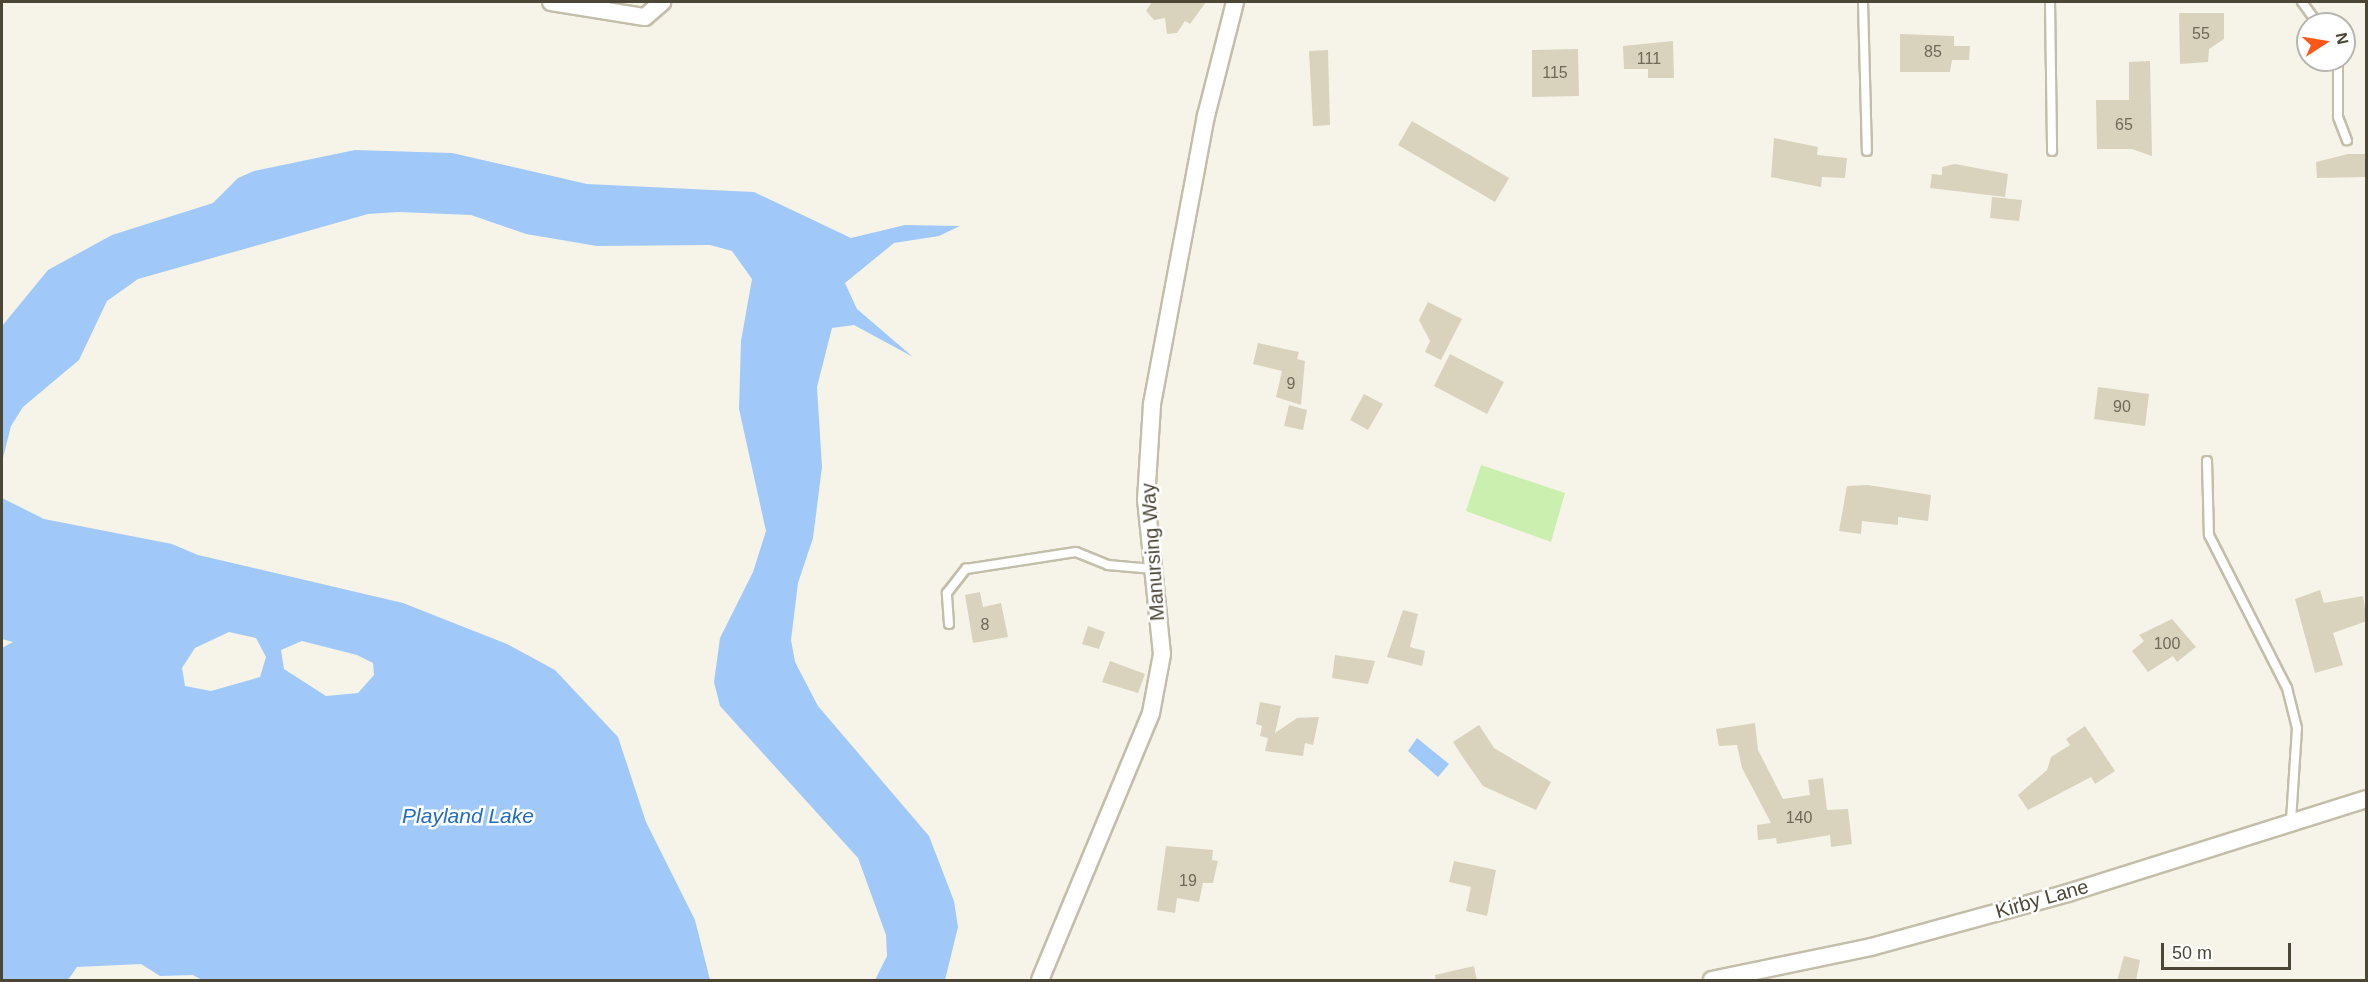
<!DOCTYPE html>
<html>
<head>
<meta charset="utf-8">
<style>
	body { margin:0 }
	#map { position:relative; width:2368px; height:982px; overflow:hidden; background:#f6f4e9; font-family:Helvetica,sans-serif }
	div>[style] { position:absolute }
	[style*='--x'] { left:calc(var(--x)*1px); top:calc(var(--y)*1px); width:calc(var(--w)*1px); rotate:calc(var(--a)*1deg) }
	.green>* { inset:0; background:#caefae }
	.water>* { inset:0; background:#a0c9f9 }
	.building>* { inset:0; background:#d9d2bd }
	.roads { filter:drop-shadow(2px 0 #c3beaa) drop-shadow(-2px 0 #c3beaa) drop-shadow(0 2px #c3beaa) drop-shadow(0 -2px #c3beaa) }
	.service>* { height:8px; margin:-4px; padding:0 4px; transform-origin:4px; border-radius:4px; background:#fff }
	.minor>* { height:16px; margin:-8px; padding:0 8px; transform-origin:8px; border-radius:8px; background:#fff }
	span { translate:-50% -50%; white-space:nowrap; text-align:center; line-height:1.15; -webkit-text-stroke:5px #fff; paint-order:stroke }
	.number-label { font-size:16px; color:#6e6958 }
	.number-label span { -webkit-text-stroke-width:0 }
	.street-label { font-size:20px; color:#4b4636 }
	.water-label { font-size:21px; color:#216cc5; font-style:italic }
	.frame { position:absolute; inset:0; border:3px solid #4b4636; pointer-events:none }
	.north { position:absolute; left:2296px; top:12px; width:60px; height:60px; box-sizing:border-box; background:#fff; border:2px solid #b7b5af; border-radius:50%; rotate:78deg; font-size:16px; font-weight:700; line-height:24px; text-align:center; color:#4b4636 }
	.north::after { content:''; display:block; margin:auto; width:21px; height:27px; background:#ff5718; clip-path:polygon(50% 0,100% 100%,50% 72%,0 100%) }
	.scale { position:absolute; left:2161px; top:943px; width:130px; height:27px; box-sizing:border-box; border:3px solid #4b4636; border-top:0; padding-left:8px; font-size:18px; line-height:21px; white-space:nowrap; color:#4b4636; -webkit-text-stroke:4px #fff; paint-order:stroke }
</style>
</head>
<body>
<div id="map">
	<div class="green">
		<div style="clip-path:polygon(1481px 465px,1565px 493px,1551px 542px,1466px 511px)"></div>
	</div>
	<div class="water">
		<div style="clip-path:polygon(355px 150px,452px 153px,587px 184px,754px 192px,851px 238px,905px 225px,960px 226px,939px 236px,894px 243px,845px 283px,857px 309px,913px 357px,854px 325px,832px 328px,817px 387px,822px 467px,813px 538px,798px 583px,791px 640px,795px 662px,818px 706px,929px 836px,954px 901px,958px 927px,945px 980px,875px 980px,887px 956px,886px 935px,858px 858px,720px 706px,714px 682px,720px 638px,753px 572px,766px 531px,739px 409px,741px 341px,752px 279px,732px 251px,710px 245px,597px 246px,526px 234px,471px 215px,398px 212px,368px 214px,138px 279px,107px 301px,79px 360px,23px 407px,11px 426px,2px 462px,2px 326px,48px 270px,112px 235px,213px 203px,238px 178px,254px 171px)"></div>
		<div style="clip-path:polygon(evenodd,2px 498px,44px 519px,172px 544px,198px 555px,403px 603px,507px 644px,555px 670px,618px 737px,646px 822px,695px 920px,710px 980px,202px 980px,193px 975px,160px 976px,141px 964px,77px 967px,68px 980px,2px 980px,2px 648px,13px 642px,2px 639px,2px 498px,229px 632px,256px 638px,266px 657px,260px 677px,211px 691px,185px 686px,182px 668px,195px 648px,229px 632px,2px 498px,302px 641px,357px 655px,373px 663px,374px 675px,358px 693px,326px 696px,284px 669px,281px 650px,302px 641px)"></div>
		<div style="clip-path:polygon(1417px 738px,1449px 764px,1438px 777px,1408px 751px)"></div>
	</div>
	<div class="building">
		<div style="clip-path:polygon(1152px 2px,1206px 2px,1190px 24px,1185px 21px,1177px 33px,1167px 34px,1165px 18px,1154px 20px,1146px 11px)"></div>
		<div style="clip-path:polygon(2179px 13px,2224px 13px,2224px 39px,2209px 49px,2208px 62px,2180px 64px)"></div>
		<div style="clip-path:polygon(1900px 34px,1954px 36px,1954px 46px,1970px 46px,1969px 60px,1952px 60px,1950px 72px,1900px 72px)"></div>
		<div style="clip-path:polygon(1673px 41px,1674px 78px,1648px 78px,1648px 69px,1624px 69px,1623px 46px)"></div>
		<div style="clip-path:polygon(1578px 49px,1579px 96px,1532px 97px,1532px 50px)"></div>
		<div style="clip-path:polygon(1328px 50px,1330px 125px,1313px 126px,1309px 51px)"></div>
		<div style="clip-path:polygon(2150px 61px,2152px 156px,2132px 149px,2097px 149px,2096px 100px,2129px 100px,2129px 62px)"></div>
		<div style="clip-path:polygon(1412px 121px,1509px 178px,1495px 202px,1398px 145px)"></div>
		<div style="clip-path:polygon(1774px 138px,1818px 147px,1817px 155px,1847px 158px,1845px 178px,1822px 177px,1821px 187px,1771px 177px)"></div>
		<div style="clip-path:polygon(2348px 154px,2367px 154px,2367px 177px,2317px 178px,2316px 162px)"></div>
		<div style="clip-path:polygon(1955px 164px,2008px 174px,2005px 197px,1930px 188px,1932px 174px,1942px 175px,1942px 167px)"></div>
		<div style="clip-path:polygon(1992px 197px,2022px 200px,2019px 221px,1990px 218px)"></div>
		<div style="clip-path:polygon(1428px 302px,1462px 319px,1441px 360px,1425px 352px,1430px 341px,1419px 320px)"></div>
		<div style="clip-path:polygon(1258px 343px,1299px 352px,1297px 359px,1305px 361px,1301px 405px,1276px 397px,1282px 371px,1253px 364px)"></div>
		<div style="clip-path:polygon(1450px 354px,1504px 382px,1487px 414px,1434px 386px)"></div>
		<div style="clip-path:polygon(2098px 387px,2149px 394px,2145px 426px,2094px 419px)"></div>
		<div style="clip-path:polygon(1364px 394px,1383px 404px,1368px 430px,1350px 420px)"></div>
		<div style="clip-path:polygon(1289px 405px,1307px 410px,1303px 430px,1284px 426px)"></div>
		<div style="clip-path:polygon(1868px 485px,1931px 495px,1928px 521px,1898px 517px,1898px 525px,1862px 521px,1861px 534px,1839px 531px,1847px 486px)"></div>
		<div style="clip-path:polygon(2320px 590px,2324px 603px,2363px 596px,2367px 621px,2333px 633px,2343px 665px,2315px 673px,2295px 599px)"></div>
		<div style="clip-path:polygon(980px 592px,983px 607px,1001px 603px,1008px 637px,973px 643px,965px 595px)"></div>
		<div style="clip-path:polygon(1403px 610px,1418px 614px,1410px 647px,1425px 651px,1422px 666px,1387px 657px)"></div>
		<div style="clip-path:polygon(2172px 619px,2196px 647px,2177px 662px,2173px 656px,2148px 672px,2132px 651px,2144px 641px,2139px 635px)"></div>
		<div style="clip-path:polygon(1088px 626px,1105px 632px,1099px 649px,1082px 644px)"></div>
		<div style="clip-path:polygon(1335px 655px,1375px 661px,1368px 684px,1332px 678px)"></div>
		<div style="clip-path:polygon(1110px 661px,1145px 674px,1138px 693px,1102px 682px)"></div>
		<div style="clip-path:polygon(1260px 702px,1281px 706px,1275px 733px,1297px 718px,1319px 717px,1313px 745px,1305px 743px,1303px 756px,1265px 751px,1268px 738px,1260px 736px,1262px 726px,1256px 724px)"></div>
		<div style="clip-path:polygon(1755px 723px,1758px 750px,1783px 799px,1810px 795px,1808px 780px,1823px 778px,1827px 810px,1848px 809px,1852px 844px,1831px 847px,1830px 835px,1777px 844px,1776px 838px,1758px 840px,1757px 825px,1771px 823px,1742px 768px,1737px 745px,1719px 746px,1716px 729px)"></div>
		<div style="clip-path:polygon(1479px 725px,1494px 748px,1551px 782px,1536px 810px,1483px 786px,1464px 759px,1453px 742px)"></div>
		<div style="clip-path:polygon(2085px 726px,2115px 771px,2095px 784px,2091px 777px,2028px 810px,2018px 795px,2047px 770px,2051px 757px,2070px 745px,2066px 739px)"></div>
		<div style="clip-path:polygon(1166px 846px,1213px 850px,1212px 860px,1218px 861px,1213px 883px,1203px 883px,1199px 902px,1177px 898px,1175px 913px,1157px 910px)"></div>
		<div style="clip-path:polygon(1454px 861px,1496px 870px,1487px 916px,1466px 911px,1471px 887px,1449px 882px)"></div>
		<div style="clip-path:polygon(2124px 956px,2140px 960px,2136px 981px,2117px 981px)"></div>
		<div style="clip-path:polygon(1474px 966px,1477px 981px,1436px 981px,1435px 975px)"></div>
	</div>
	<div class="roads">
		<div class="service">
			<div style="--x:1863;--y:2;--w:149;--a:88.5"></div>
			<div style="--x:2050;--y:2;--w:149;--a:89.2"></div>
			<div style="--x:2302;--y:2;--w:27;--a:54"></div>
			<div style="--x:2338;--y:60;--w:57;--a:90"></div>
			<div style="--x:2338;--y:117;--w:25;--a:69"></div>
			<div style="--x:2207;--y:461;--w:74;--a:88.5"></div>
			<div style="--x:2209;--y:535;--w:172;--a:63"></div>
			<div style="--x:2287;--y:688;--w:41;--a:76"></div>
			<div style="--x:2297;--y:728;--w:93;--a:93.7"></div>
			<div style="--x:949;--y:624;--w:31;--a:-94"></div>
			<div style="--x:947;--y:593;--w:31;--a:-52"></div>
			<div style="--x:966;--y:569;--w:111;--a:-8.8"></div>
			<div style="--x:1076;--y:552;--w:35;--a:22"></div>
			<div style="--x:1108;--y:565;--w:45;--a:5.1"></div>
		</div>
		<div class="minor">
			<div style="--x:551;--y:2;--w:95;--a:9.1"></div>
			<div style="--x:645;--y:17;--w:23;--a:-41"></div>
			<div style="--x:1040;--y:980;--w:289;--a:-67.4"></div>
			<div style="--x:1151;--y:713;--w:60;--a:-79.4"></div>
			<div style="--x:1162;--y:654;--w:155;--a:-95.9"></div>
			<div style="--x:1146;--y:500;--w:96;--a:-86.4"></div>
			<div style="--x:1152;--y:404;--w:293;--a:-79.4"></div>
			<div style="--x:1206;--y:116;--w:118;--a:-75.7"></div>
			<div style="--x:1712;--y:980;--w:162;--a:-11.7"></div>
			<div style="--x:1871;--y:947;--w:204;--a:-15.3"></div>
			<div style="--x:2068;--y:893;--w:312;--a:-17.5"></div>
		</div>
	</div>
	<div class="number-label">
		<span style="left:2201px;top:34px">55</span>
		<span style="left:1933px;top:52px">85</span>
		<span style="left:1649px;top:59px">111</span>
		<span style="left:1555px;top:73px">115</span>
		<span style="left:2124px;top:125px">65</span>
		<span style="left:1291px;top:384px">9</span>
		<span style="left:2122px;top:407px">90</span>
		<span style="left:985px;top:625px">8</span>
		<span style="left:2167px;top:644px">100</span>
		<span style="left:1799px;top:818px">140</span>
		<span style="left:1188px;top:881px">19</span>
	</div>
	<div class="street-label">
		<span style="left:1153px;top:552px;rotate:-94deg">Manursing Way</span>
		<span style="left:2042px;top:899px;rotate:-16deg">Kirby Lane</span>
	</div>
	<div class="water-label">
		<span style="left:468px;top:816px">Playland Lake</span>
	</div>
	<div class="frame"></div>
	<div class="north">N</div>
	<div class="scale">50 m</div>
</div>
</body>
</html>
